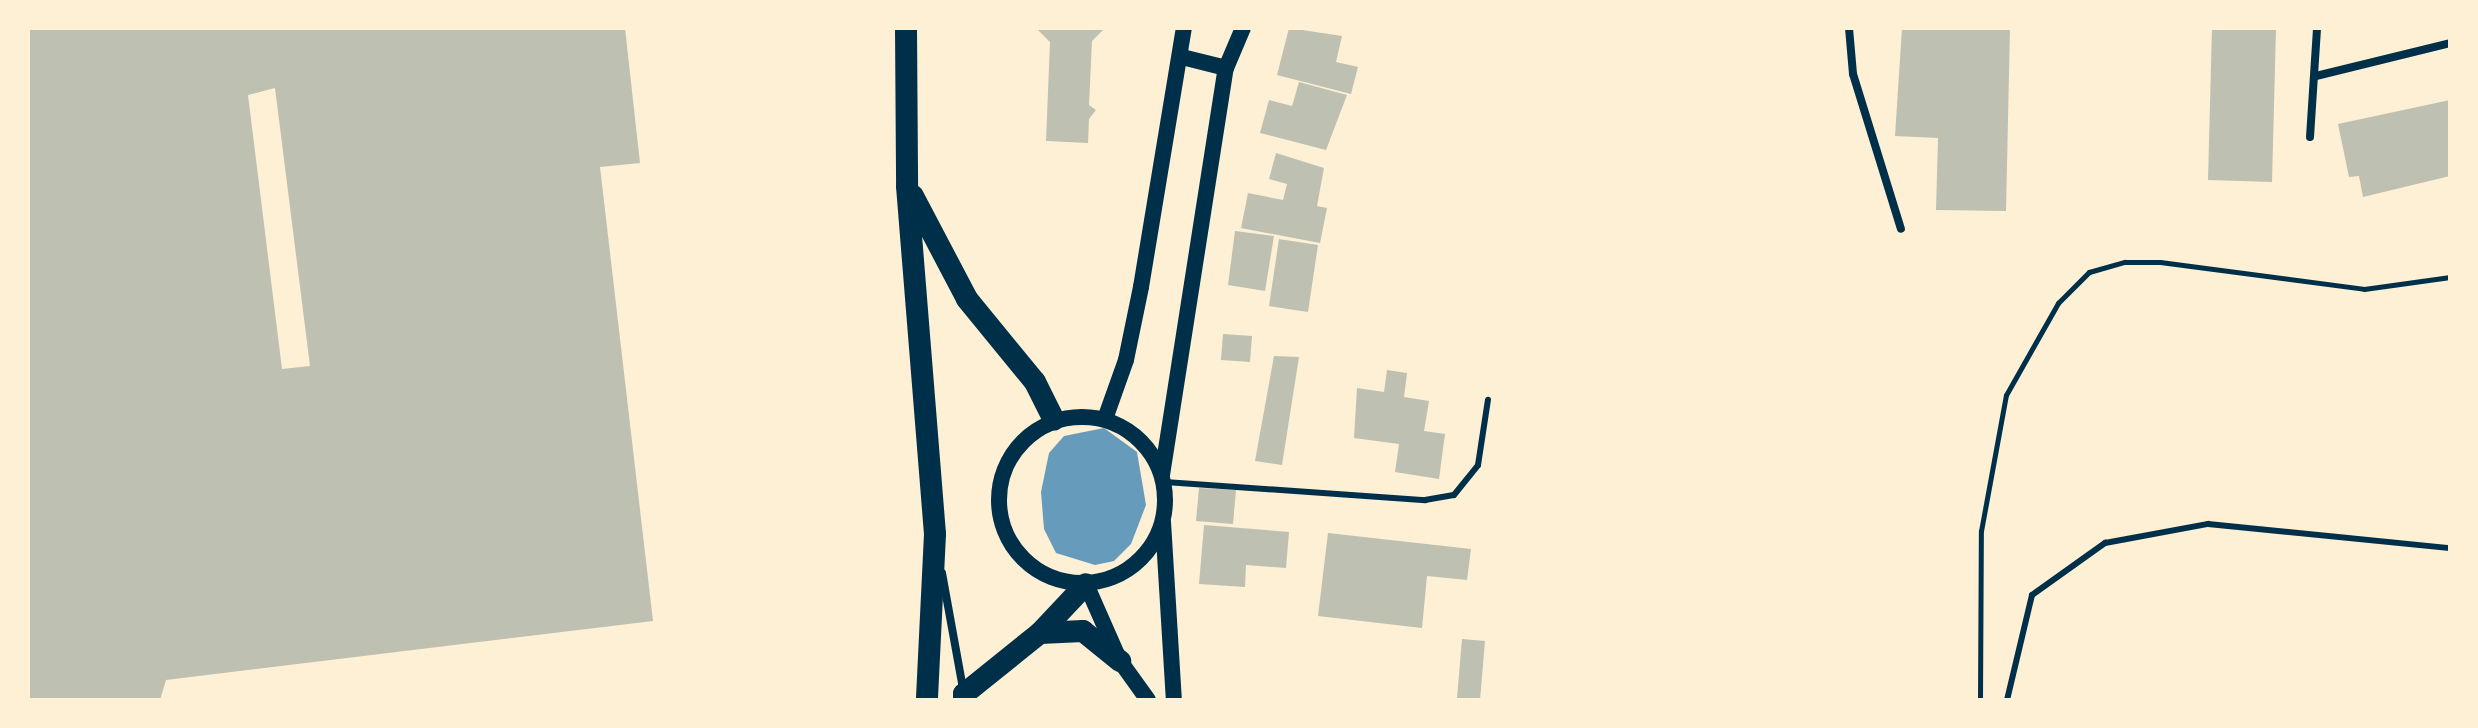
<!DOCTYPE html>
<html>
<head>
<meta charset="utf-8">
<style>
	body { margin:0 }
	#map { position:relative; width:2478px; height:728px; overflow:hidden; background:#fdf0d5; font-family:"Libre Baskerville",serif }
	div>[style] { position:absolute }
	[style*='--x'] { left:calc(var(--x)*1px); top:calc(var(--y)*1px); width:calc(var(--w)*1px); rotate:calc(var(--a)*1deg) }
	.water>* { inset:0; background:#669bbc }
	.building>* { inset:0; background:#bec0b2 }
	.path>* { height:5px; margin:-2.5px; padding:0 2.5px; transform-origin:2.5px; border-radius:2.5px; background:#003049 }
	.service>* { height:6px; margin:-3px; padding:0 3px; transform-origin:3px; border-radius:3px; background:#003049 }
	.minor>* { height:8px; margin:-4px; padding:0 4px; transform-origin:4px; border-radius:4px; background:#003049 }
	.secondary>* { height:16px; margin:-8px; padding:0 8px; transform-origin:8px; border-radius:8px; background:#003049 }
	.secondary>.ring { margin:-8px; padding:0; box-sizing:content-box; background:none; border:16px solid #003049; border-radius:50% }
	.trunk>* { height:22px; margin:-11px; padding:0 11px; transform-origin:11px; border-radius:11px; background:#003049 }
	span { translate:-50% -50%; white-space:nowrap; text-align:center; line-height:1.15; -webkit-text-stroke:6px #fdf0d5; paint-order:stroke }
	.frame { position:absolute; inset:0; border:30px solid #fdf0d5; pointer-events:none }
</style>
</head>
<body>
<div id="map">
	<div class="water">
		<div style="clip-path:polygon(1104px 428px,1137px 452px,1146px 505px,1131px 544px,1114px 561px,1095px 565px,1056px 553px,1044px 529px,1041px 492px,1049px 453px,1064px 436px)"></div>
	</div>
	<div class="building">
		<div style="clip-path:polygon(evenodd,28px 28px,625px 28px,640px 163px,600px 167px,653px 621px,166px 680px,160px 700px,28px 700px,28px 28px,275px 88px,310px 366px,282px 369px,248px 95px,275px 88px)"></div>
		<div style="clip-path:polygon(1036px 28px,1105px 28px,1092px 41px,1089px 105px,1096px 110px,1089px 119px,1088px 143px,1046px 141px,1050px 42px)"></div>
		<div style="clip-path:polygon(1289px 28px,1342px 36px,1336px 62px,1358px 67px,1351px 94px,1277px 75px)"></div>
		<div style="clip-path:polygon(1902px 28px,2010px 28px,2006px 211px,1936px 210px,1938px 138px,1895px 136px)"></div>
		<div style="clip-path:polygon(2212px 28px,2276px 28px,2272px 182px,2208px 180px)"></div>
		<div style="clip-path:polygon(1299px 82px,1347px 95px,1326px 150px,1260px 133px,1269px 100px,1292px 106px)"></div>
		<div style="clip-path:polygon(2450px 100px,2450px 176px,2363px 197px,2359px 176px,2349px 177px,2338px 124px)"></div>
		<div style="clip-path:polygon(1276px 153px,1324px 168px,1317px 206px,1327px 208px,1320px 243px,1241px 228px,1248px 193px,1283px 200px,1287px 184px,1269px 179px)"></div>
		<div style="clip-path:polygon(1235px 231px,1274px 236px,1265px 291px,1228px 285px)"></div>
		<div style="clip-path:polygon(1279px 239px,1318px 245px,1308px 312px,1269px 306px)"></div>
		<div style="clip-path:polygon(1223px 334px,1252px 336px,1250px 362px,1221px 360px)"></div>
		<div style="clip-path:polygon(1274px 356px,1299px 357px,1282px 465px,1255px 461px)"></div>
		<div style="clip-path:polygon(1387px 370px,1407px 373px,1404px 397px,1429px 401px,1424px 431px,1445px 434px,1439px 479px,1395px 472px,1399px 444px,1354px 438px,1357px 388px,1384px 392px)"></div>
		<div style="clip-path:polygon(1199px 488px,1236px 490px,1233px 524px,1196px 521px)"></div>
		<div style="clip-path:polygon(1204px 525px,1289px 532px,1286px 568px,1246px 565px,1245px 587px,1199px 584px)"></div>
		<div style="clip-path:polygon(1328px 533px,1471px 549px,1467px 580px,1427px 576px,1422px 628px,1318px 616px)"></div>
		<div style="clip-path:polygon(1462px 639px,1485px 641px,1480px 700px,1457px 698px)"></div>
	</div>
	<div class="path">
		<div style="--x:1980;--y:700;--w:169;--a:-89.7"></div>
		<div style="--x:1981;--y:531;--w:138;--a:-79.6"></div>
		<div style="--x:2006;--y:395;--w:106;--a:-60.5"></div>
		<div style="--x:2058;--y:303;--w:44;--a:-45"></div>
		<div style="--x:2089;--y:272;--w:37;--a:-16"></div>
		<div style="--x:2125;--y:262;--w:35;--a:0"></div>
		<div style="--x:2160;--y:262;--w:206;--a:7.5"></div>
		<div style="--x:2364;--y:289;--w:87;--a:-7.9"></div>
	</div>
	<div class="service">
		<div style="--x:1165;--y:482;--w:261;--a:4"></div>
		<div style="--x:1425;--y:500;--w:29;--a:-10"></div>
		<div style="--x:1454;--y:495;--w:38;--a:-51"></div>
		<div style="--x:1478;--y:465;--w:66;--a:-81.3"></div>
		<div style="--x:2007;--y:700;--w:108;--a:-76.6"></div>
		<div style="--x:2032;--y:595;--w:90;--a:-35.5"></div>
		<div style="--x:2105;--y:543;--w:105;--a:-10.5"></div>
		<div style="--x:2208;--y:524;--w:243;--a:5.7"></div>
	</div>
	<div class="minor">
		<div style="--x:1849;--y:28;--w:46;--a:85"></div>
		<div style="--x:1853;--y:74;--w:162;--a:72.8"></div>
		<div style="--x:2316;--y:76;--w:138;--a:-13.8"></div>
		<div style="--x:2310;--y:137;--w:109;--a:-86.3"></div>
		<div style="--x:942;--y:573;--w:118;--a:79.7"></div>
	</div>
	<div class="secondary">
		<div style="--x:1182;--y:57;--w:45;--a:14"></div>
		<div class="ring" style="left:999px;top:417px;width:150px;height:150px"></div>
		<div style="--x:1105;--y:419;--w:63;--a:-70.4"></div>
		<div style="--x:1126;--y:360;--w:75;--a:-78.4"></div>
		<div style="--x:1141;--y:287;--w:263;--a:-80.6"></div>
		<div style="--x:1162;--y:475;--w:412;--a:-81.1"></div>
		<div style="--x:1226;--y:68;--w:43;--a:-67"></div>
		<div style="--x:1163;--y:522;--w:178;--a:86.5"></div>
		<div style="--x:1086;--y:584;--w:84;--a:66.2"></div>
		<div style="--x:1120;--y:661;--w:48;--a:54.3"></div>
	</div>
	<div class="trunk">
		<div style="--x:906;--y:28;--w:158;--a:89.6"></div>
		<div style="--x:907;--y:186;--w:349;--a:85.4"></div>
		<div style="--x:935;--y:534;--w:166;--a:92.8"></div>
		<div style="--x:913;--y:196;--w:116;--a:62.3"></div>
		<div style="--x:967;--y:299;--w:107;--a:50.7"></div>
		<div style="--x:1035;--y:382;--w:42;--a:63.4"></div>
		<div style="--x:1040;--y:633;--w:43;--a:-2.7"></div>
		<div style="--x:1083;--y:631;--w:48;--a:39"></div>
		<div style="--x:964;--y:700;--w:6;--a:-90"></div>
		<div style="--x:964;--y:694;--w:97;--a:-38.8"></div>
		<div style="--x:1040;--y:633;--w:67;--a:-46.8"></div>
	</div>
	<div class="frame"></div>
</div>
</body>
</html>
